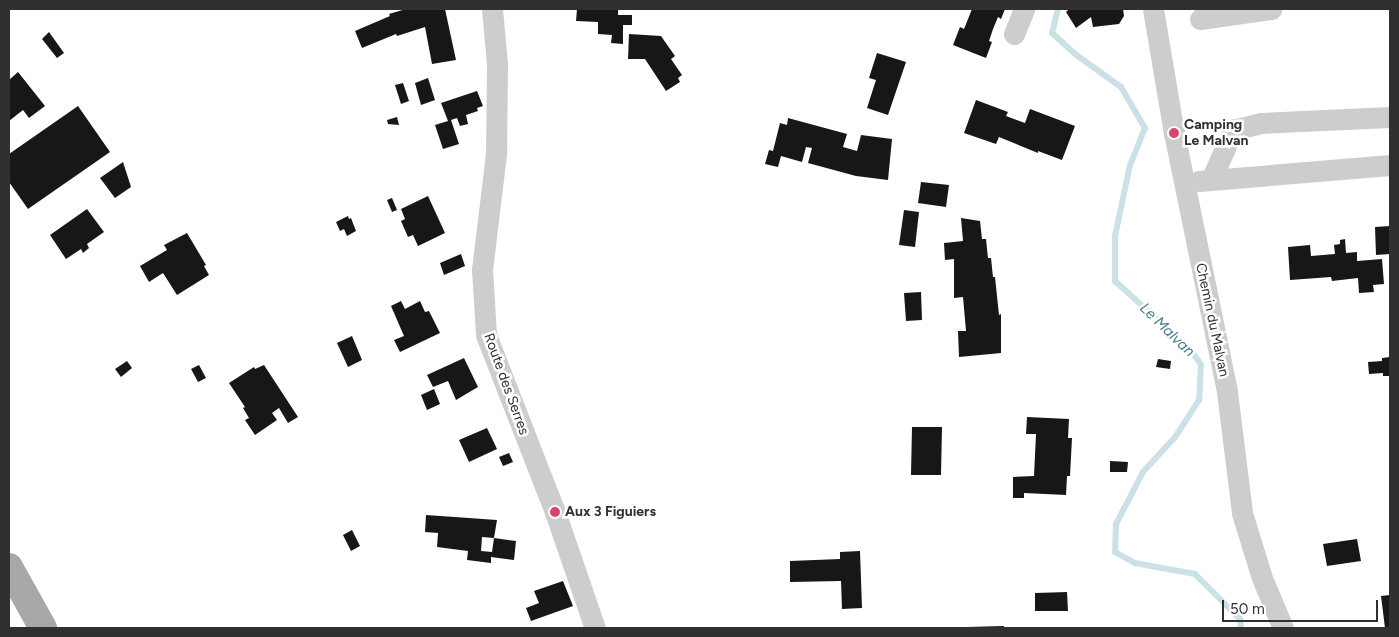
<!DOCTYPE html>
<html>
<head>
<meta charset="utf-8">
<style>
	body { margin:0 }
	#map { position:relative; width:1399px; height:637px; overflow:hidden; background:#fff; font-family:Figtree,sans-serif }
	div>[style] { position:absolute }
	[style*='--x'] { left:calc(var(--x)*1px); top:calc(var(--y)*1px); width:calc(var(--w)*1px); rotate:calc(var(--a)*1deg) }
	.stream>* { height:6px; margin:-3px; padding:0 3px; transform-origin:3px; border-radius:3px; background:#cbe1e7 }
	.building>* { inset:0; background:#171717 }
	.minor>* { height:21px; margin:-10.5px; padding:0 10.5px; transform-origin:10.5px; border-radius:10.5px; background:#cdcdcd }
	.major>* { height:28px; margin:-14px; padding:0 14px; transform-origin:14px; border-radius:14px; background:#a8a8a8 }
	.dots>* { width:14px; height:14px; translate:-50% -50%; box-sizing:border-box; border:2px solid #fff; border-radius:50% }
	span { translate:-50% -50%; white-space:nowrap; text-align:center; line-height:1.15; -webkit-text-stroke:5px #fff; paint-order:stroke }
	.poi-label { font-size:14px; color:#303030; font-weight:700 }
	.left { translate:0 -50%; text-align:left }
	.street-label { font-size:14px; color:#303030 }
	.water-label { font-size:15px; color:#467c8a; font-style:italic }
	.frame { position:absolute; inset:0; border:10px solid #303030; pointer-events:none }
	.scale { position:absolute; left:1222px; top:600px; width:156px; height:22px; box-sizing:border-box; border:2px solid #303030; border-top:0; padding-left:6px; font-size:15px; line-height:18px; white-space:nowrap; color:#303030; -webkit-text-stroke:4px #fff; paint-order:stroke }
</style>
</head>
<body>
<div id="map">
	<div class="stream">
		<div style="--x:1058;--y:9;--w:25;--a:104"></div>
		<div style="--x:1052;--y:33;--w:31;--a:42"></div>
		<div style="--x:1075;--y:54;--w:57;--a:35.7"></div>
		<div style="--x:1121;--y:87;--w:48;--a:59.7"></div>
		<div style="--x:1145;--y:128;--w:40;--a:112"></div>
		<div style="--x:1130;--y:165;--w:73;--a:101.9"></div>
		<div style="--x:1115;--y:236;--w:45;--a:90"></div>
		<div style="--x:1115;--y:281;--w:101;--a:42.2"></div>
		<div style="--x:1190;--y:349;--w:19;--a:55"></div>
		<div style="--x:1201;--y:365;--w:35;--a:93"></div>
		<div style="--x:1199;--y:400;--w:43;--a:122.6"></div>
		<div style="--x:1176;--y:436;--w:49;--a:132.5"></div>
		<div style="--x:1143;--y:472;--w:59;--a:117.4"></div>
		<div style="--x:1116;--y:524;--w:28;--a:92"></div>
		<div style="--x:1115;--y:552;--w:23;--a:29"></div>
		<div style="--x:1135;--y:563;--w:61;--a:10.4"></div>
		<div style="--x:1195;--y:574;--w:64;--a:45"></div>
		<div style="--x:1240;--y:619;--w:9;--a:84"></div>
	</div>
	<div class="building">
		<div style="clip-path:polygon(406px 9px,445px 9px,456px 60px,432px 64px,425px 27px,397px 36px,396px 34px,362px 48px,355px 31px,390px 16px,389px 14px)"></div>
		<div style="clip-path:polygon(577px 9px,618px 9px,618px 15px,632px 15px,632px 25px,623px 25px,623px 44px,611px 43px,612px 35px,598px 34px,598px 22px,576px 21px)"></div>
		<div style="clip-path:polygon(972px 9px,1005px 9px,1001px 19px,998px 17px,993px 29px,989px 41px,992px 42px,986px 58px,953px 45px,960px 27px,964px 29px)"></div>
		<div style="clip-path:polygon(1069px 9px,1123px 9px,1124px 16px,1119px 24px,1093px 27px,1091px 17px,1076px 28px,1066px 12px)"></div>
		<div style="clip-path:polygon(49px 32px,64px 53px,57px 58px,42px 39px)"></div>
		<div style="clip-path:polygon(629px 34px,661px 36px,675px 56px,671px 59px,682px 75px,678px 78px,680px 82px,666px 91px,645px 59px,628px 59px)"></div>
		<div style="clip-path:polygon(877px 53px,906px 62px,888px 115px,867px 108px,876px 80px,869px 78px)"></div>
		<div style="clip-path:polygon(18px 72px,45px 106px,29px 118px,23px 110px,9px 121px,9px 80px)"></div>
		<div style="clip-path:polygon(428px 78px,435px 100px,421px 105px,415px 83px)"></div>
		<div style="clip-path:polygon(403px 83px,409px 101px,401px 104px,395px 85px)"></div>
		<div style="clip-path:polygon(477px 91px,483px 106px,477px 108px,478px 111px,466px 115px,468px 124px,460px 126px,457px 118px,451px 120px,459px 144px,443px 149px,435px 125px,448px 121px,441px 103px)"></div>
		<div style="clip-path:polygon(976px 100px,1008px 112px,1006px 116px,1025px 123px,1030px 109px,1075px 126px,1062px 160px,1038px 151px,1038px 153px,999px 137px,996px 144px,964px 133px)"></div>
		<div style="clip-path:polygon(78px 106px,110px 152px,28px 209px,9px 182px,9px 154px)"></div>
		<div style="clip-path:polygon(397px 117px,399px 125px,388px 124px,387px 120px)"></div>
		<div style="clip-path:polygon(788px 118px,847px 134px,843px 147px,857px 151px,861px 135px,892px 139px,888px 180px,856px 176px,808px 163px,812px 148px,806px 147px,802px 162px,781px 156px,778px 167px,765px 164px,769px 150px,773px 151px,780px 123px,787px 125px)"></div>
		<div style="clip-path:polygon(123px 162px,131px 187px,115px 198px,100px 178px)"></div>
		<div style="clip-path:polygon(921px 182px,949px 185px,946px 207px,918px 203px)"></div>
		<div style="clip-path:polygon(428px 196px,445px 233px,418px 246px,413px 235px,408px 237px,401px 221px,405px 219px,401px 209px)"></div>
		<div style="clip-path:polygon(392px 198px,397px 210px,392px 212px,387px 200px)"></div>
		<div style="clip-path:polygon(87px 209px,104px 232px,87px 244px,89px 248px,83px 253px,81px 249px,66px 259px,50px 235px)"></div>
		<div style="clip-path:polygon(904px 210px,919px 212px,915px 247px,899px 245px)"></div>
		<div style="clip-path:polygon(348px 216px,349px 219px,351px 218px,356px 231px,347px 236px,344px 229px,340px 231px,336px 222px)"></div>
		<div style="clip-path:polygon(961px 218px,980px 221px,982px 239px,986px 239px,988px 258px,991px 258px,993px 277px,995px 277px,999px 315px,1001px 314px,1001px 353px,959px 357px,958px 331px,966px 331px,963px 297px,954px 298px,954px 259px,945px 260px,944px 243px,963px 241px)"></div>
		<div style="clip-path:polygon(1390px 226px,1390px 254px,1376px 255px,1375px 227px)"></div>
		<div style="clip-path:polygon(187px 233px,206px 265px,204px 266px,209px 275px,177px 295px,163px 273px,149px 282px,140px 266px,167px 250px,164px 245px)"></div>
		<div style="clip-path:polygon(1345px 239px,1346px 253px,1357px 252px,1357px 261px,1382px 259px,1384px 284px,1373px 285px,1374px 292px,1359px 293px,1358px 278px,1332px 281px,1331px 277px,1290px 280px,1288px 247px,1310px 245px,1311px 256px,1335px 254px,1334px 245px,1340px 244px,1340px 240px)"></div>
		<div style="clip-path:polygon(461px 254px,465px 266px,444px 275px,440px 263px)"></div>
		<div style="clip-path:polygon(921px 292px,922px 320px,906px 321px,904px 293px)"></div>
		<div style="clip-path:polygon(401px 301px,405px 309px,420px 301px,425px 312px,429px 311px,440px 333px,400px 352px,394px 340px,404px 336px,391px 306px)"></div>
		<div style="clip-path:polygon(352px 336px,362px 360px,348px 367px,337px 343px)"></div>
		<div style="clip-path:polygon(1390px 357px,1390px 376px,1383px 376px,1383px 373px,1369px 374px,1368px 362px,1382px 361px,1382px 358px)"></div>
		<div style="clip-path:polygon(464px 358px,478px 387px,456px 400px,448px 381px,433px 387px,427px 375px)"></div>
		<div style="clip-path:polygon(1158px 359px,1171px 361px,1170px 369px,1156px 367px)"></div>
		<div style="clip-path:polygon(127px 361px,132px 368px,121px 377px,115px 369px)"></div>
		<div style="clip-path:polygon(199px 365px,206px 378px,198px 382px,191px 369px)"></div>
		<div style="clip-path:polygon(264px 365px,298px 417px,288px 423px,279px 408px,272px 413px,277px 420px,255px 435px,245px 420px,249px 418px,243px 408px,245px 407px,229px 383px,254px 367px,255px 369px)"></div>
		<div style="clip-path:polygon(434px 389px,440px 404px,427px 410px,421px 395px)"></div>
		<div style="clip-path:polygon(1027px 417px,1069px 419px,1068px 438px,1072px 438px,1070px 476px,1067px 476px,1066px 495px,1024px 493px,1024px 498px,1013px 498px,1013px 477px,1034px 476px,1036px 434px,1026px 434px)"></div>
		<div style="clip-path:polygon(912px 427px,942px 427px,941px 475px,911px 475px)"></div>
		<div style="clip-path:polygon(487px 428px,497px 449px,469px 462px,459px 440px)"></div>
		<div style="clip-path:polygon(509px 453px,513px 462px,503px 466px,499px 457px)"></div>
		<div style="clip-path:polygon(1110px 461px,1128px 462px,1127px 472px,1110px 472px)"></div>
		<div style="clip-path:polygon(evenodd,426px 515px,497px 520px,494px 538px,516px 541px,514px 560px,491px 557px,491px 563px,467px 560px,468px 551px,437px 547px,438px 533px,425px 532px,426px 515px,482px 537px,494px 538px,492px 552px,481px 551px,482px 537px)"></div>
		<div style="clip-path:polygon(352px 530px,360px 546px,351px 551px,343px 535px)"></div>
		<div style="clip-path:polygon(1357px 539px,1361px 561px,1327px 566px,1323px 544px)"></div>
		<div style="clip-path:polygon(860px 551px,862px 608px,842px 609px,841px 581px,790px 582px,790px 561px,840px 559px,840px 552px)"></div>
		<div style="clip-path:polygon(563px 581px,573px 606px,531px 621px,526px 608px,539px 603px,534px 591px)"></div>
		<div style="clip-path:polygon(1067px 592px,1068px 611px,1035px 611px,1035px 593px)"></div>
		<div style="clip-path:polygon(1390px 595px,1390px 628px,1385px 628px,1381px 596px)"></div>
		<div style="clip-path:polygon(1004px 626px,1004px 628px,967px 628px,967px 627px)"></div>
	</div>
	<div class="minor">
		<div style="--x:492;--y:9;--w:55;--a:84.8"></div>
		<div style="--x:497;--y:64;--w:90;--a:90.6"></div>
		<div style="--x:496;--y:154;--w:116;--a:96.9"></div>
		<div style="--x:482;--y:269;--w:66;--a:86.5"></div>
		<div style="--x:486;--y:335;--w:190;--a:68.7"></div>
		<div style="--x:555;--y:512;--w:123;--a:71"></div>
		<div style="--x:1153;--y:9;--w:126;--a:80.4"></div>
		<div style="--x:1174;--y:133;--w:264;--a:78.4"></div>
		<div style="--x:1227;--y:392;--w:122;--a:82.9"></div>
		<div style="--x:1242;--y:513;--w:68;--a:72.9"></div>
		<div style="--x:1262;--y:578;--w:54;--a:67.2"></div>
		<div style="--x:1200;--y:19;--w:72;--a:-8"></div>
		<div style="--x:1014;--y:34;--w:27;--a:-68"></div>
		<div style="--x:1211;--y:180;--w:55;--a:-66.3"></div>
		<div style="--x:1233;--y:130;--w:29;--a:-14"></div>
		<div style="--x:1261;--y:123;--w:129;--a:-2.7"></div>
		<div style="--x:1199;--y:181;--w:192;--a:-4.8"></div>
	</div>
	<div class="major">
		<div style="--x:9;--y:567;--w:70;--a:60.9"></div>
	</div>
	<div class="dots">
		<div style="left:1174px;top:133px;background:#d2476a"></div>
		<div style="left:555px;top:512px;background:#d2476a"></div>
	</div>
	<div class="poi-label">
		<span class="left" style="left:1184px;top:133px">Camping<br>Le Malvan</span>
		<span class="left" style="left:565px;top:512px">Aux 3 Figuiers</span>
	</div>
	<div class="street-label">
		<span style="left:1212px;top:320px;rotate:78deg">Chemin du Malvan</span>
		<span style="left:506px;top:384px;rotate:70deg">Route des Serres</span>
	</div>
	<div class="water-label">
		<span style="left:1167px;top:330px;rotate:44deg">Le Malvan</span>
	</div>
	<div class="frame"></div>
	<div class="scale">50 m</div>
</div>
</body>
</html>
